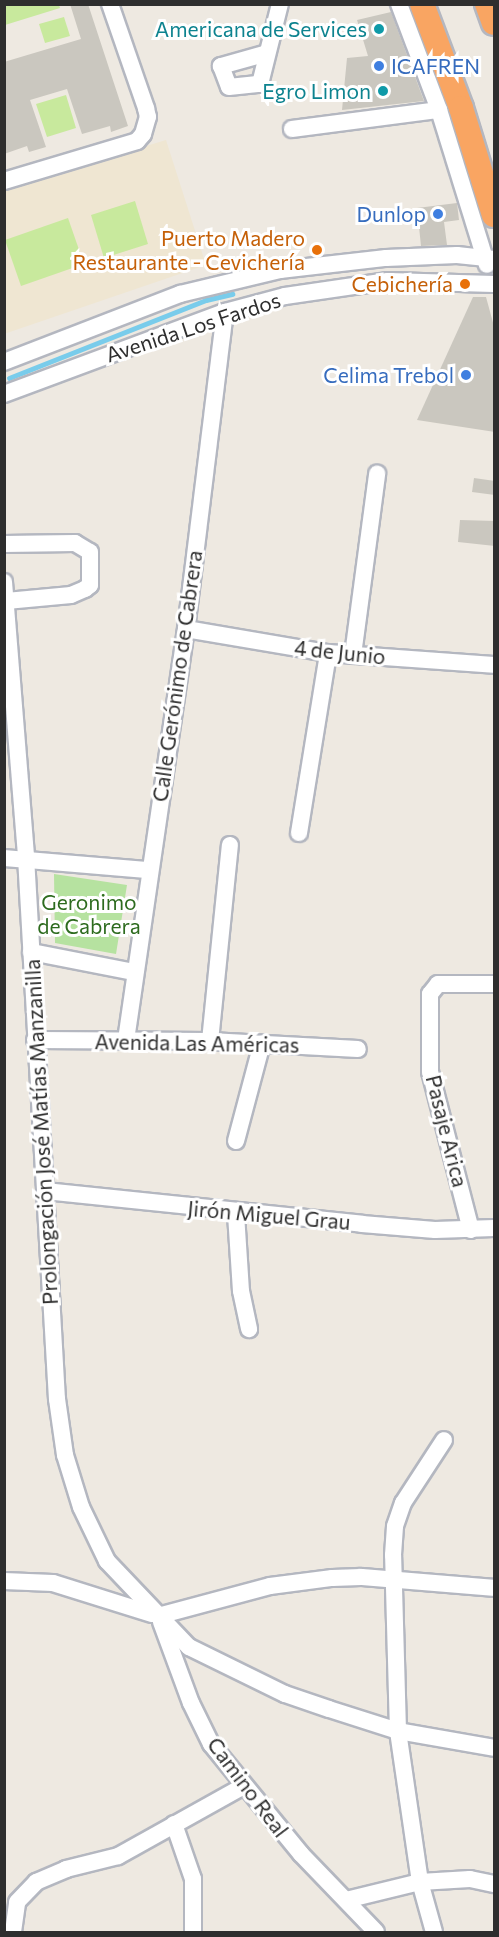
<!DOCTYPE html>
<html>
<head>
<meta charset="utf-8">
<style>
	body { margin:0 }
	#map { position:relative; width:499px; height:1937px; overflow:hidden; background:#eee9e1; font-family:Commissioner,sans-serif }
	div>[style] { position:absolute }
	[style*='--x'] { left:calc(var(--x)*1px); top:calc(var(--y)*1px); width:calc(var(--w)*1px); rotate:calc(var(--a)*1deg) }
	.education>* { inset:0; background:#efe6d2 }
	.green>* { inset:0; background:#b6e2a0 }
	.pitch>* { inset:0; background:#c8e99d }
	.stream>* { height:4.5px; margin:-2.25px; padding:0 2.25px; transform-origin:2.25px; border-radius:2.25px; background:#79cceb }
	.building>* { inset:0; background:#cac7bf }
	.roads { filter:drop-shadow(2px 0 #b4b7c0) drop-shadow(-2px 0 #b4b7c0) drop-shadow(0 2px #b4b7c0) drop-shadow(0 -2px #b4b7c0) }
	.minor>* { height:16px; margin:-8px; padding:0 8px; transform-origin:8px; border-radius:8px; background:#fff }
	.highway>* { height:24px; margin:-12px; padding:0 12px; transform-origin:12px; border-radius:12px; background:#f9a562 }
	.dots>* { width:16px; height:16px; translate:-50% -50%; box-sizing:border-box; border:3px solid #fff; border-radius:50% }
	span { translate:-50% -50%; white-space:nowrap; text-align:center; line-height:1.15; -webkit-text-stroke:6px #fff; paint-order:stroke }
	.culture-label { font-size:21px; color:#0d838f }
	.right { translate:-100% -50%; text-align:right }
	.shop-label { font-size:21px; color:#366cbe }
	.left { translate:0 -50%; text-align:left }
	.food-label { font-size:21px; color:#c56008 }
	.street-label { font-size:21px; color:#2e2e2e }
	.park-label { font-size:21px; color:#2d6b1e }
	.frame { position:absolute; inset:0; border:6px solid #2e2e2e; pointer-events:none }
</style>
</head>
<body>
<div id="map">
	<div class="education">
		<div style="clip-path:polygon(166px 140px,206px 265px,4px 334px,4px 189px)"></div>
	</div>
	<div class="green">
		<div style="clip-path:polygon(54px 874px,127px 885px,116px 954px,55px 943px)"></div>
	</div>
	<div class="pitch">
		<div style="clip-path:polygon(5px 4px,59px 5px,60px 8px,5px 25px)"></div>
		<div style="clip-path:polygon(64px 17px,70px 36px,45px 43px,39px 24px)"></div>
		<div style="clip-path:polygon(66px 95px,76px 128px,47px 137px,36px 104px)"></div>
		<div style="clip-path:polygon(135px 201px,148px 244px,104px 258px,91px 215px)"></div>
		<div style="clip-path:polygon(68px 218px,84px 264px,21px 286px,5px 240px)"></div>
	</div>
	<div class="stream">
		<div style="--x:9;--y:378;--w:212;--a:-21.6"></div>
		<div style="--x:206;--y:300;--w:27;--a:-13"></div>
	</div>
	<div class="building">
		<div style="clip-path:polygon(70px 4px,88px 4px,128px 126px,111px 132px,110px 126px,82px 134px,67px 89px,30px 100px,46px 147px,29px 152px,27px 146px,4px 154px,4px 62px,81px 39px)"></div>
		<div style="clip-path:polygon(391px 12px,424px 101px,342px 110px,347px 58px,368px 56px,357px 20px)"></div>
		<div style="clip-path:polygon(457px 203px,459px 220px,444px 222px,447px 245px,421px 246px,417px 208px)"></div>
		<div style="clip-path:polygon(473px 297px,486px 297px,495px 330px,495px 432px,417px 420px)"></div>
		<div style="clip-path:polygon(474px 478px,495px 481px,495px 495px,472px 492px)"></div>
		<div style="clip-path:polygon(460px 520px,495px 521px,495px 546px,458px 542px)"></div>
	</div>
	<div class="roads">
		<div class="minor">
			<div style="--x:399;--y:4;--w:113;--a:69.3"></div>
			<div style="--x:439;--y:110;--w:162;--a:72.8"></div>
			<div style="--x:264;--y:54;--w:45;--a:164.4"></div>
			<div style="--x:221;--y:66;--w:22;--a:69"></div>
			<div style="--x:229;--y:87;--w:31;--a:-6"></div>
			<div style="--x:260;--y:84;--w:82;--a:-76"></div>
			<div style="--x:292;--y:129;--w:148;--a:-7.4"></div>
			<div style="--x:4;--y:181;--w:139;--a:-16.7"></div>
			<div style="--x:137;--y:141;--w:9;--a:-49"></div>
			<div style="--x:143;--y:134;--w:18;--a:-74"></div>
			<div style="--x:148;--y:117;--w:9;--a:-103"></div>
			<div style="--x:146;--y:108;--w:110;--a:-109.1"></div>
			<div style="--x:4;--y:362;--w:189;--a:-21.1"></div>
			<div style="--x:180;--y:294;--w:103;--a:-13.5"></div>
			<div style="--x:280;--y:270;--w:107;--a:-6.5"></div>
			<div style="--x:386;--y:258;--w:71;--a:-2.4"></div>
			<div style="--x:457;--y:255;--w:37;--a:6"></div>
			<div style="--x:4;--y:394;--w:236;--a:-20.4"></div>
			<div style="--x:225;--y:312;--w:62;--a:-14.9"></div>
			<div style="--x:285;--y:296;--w:104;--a:-8.3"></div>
			<div style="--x:388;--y:281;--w:106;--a:1.6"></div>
			<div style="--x:4;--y:544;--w:71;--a:-0.8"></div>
			<div style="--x:75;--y:543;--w:17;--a:31"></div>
			<div style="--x:90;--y:552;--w:33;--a:90"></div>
			<div style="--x:90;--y:585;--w:6;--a:141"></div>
			<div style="--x:85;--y:589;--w:15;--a:157"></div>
			<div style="--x:71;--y:595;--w:65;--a:174.7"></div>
			<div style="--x:4;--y:582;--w:276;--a:85.4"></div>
			<div style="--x:26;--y:857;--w:543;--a:86.73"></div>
			<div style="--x:57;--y:1399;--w:57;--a:81.9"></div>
			<div style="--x:65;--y:1455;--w:54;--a:72.9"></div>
			<div style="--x:81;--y:1507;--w:60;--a:64.3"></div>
			<div style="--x:107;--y:1561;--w:119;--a:46.4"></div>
			<div style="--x:189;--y:1647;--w:107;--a:26.1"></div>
			<div style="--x:285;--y:1694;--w:46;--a:18.8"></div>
			<div style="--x:329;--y:1709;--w:72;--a:17.7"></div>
			<div style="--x:398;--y:1731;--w:97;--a:10"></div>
			<div style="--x:186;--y:629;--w:144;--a:9.6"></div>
			<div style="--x:328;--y:653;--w:166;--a:4.1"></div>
			<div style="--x:353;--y:655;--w:183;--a:-82.4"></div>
			<div style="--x:299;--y:833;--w:182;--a:-80.8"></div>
			<div style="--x:4;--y:858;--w:144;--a:4.8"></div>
			<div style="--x:31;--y:952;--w:105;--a:11"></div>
			<div style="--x:35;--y:1040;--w:175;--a:0.3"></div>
			<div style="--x:210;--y:1041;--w:148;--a:3.1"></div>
			<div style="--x:126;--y:1040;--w:415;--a:-81.7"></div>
			<div style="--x:186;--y:629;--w:319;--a:-83"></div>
			<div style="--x:210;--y:1041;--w:197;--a:-84.2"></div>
			<div style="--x:236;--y:1141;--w:101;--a:-75.1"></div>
			<div style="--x:45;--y:1191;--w:319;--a:5.9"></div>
			<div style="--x:362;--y:1224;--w:73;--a:4.7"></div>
			<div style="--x:435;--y:1230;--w:59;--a:-1.9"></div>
			<div style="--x:236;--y:1214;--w:77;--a:86.3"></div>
			<div style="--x:241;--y:1291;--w:39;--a:78"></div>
			<div style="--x:471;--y:1230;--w:163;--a:-104.5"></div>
			<div style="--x:430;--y:1072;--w:78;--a:-90"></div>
			<div style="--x:430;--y:994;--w:13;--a:-51"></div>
			<div style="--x:438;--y:984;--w:56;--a:0"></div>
			<div style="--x:4;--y:1581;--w:49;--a:2.3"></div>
			<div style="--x:53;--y:1583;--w:104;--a:17.4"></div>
			<div style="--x:158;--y:1616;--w:116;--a:-15"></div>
			<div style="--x:270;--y:1586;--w:63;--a:-7.4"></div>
			<div style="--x:332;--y:1578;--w:29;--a:-2"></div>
			<div style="--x:361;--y:1577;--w:133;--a:4.7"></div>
			<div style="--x:161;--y:1622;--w:86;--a:69.7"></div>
			<div style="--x:191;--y:1703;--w:46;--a:64"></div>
			<div style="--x:211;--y:1744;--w:142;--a:50.7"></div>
			<div style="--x:301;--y:1854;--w:108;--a:46.1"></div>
			<div style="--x:174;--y:1824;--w:58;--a:70.9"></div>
			<div style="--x:193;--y:1879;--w:53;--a:90"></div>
			<div style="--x:346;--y:1900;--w:76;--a:-13.7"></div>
			<div style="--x:420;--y:1882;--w:50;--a:-3.4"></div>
			<div style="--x:470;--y:1879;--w:25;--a:12"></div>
			<div style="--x:13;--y:1932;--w:30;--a:-82"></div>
			<div style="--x:17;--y:1902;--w:28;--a:-46"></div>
			<div style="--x:36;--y:1882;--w:33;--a:-23"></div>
			<div style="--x:66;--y:1869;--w:54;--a:-14"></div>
			<div style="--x:118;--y:1856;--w:142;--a:-29.1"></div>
			<div style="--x:434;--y:1932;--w:52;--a:-105.6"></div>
			<div style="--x:420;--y:1882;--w:153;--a:-98.3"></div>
			<div style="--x:398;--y:1731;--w:176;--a:-91.6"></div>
			<div style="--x:393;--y:1555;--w:29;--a:-86"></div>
			<div style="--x:395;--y:1526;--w:24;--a:-71"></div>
			<div style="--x:403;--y:1503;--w:75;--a:-56.9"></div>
		</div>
		<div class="highway">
			<div style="--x:422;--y:4;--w:111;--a:69.4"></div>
			<div style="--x:461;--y:108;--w:112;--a:72.9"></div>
			<div style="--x:487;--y:4;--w:20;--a:70"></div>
		</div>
	</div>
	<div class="dots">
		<div style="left:379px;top:29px;background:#0f9aa8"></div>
		<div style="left:379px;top:66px;background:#3f7fe0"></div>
		<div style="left:383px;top:91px;background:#0f9aa8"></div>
		<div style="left:438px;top:214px;background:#3f7fe0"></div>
		<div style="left:317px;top:250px;background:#e8710a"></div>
		<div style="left:465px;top:284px;background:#e8710a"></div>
		<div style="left:466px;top:375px;background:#3f7fe0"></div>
	</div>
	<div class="culture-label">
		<span class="right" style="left:367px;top:29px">Americana de Services</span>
		<span class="right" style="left:371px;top:91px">Egro Limon</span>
	</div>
	<div class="shop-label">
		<span class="left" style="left:391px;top:66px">ICAFREN</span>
		<span class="right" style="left:426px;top:214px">Dunlop</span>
		<span class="right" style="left:454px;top:375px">Celima Trebol</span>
	</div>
	<div class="food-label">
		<span class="right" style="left:305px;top:250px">Puerto Madero<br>Restaurante - Cevichería</span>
		<span class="right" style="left:453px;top:284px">Cebichería</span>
	</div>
	<div class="street-label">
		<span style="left:193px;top:327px;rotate:-18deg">Avenida Los Fardos</span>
		<span style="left:340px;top:652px;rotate:6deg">4 de Junio</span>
		<span style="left:177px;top:676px;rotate:-82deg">Calle Gerónimo de Cabrera</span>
		<span style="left:197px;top:1043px;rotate:1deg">Avenida Las Américas</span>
		<span style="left:447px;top:1131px;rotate:76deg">Pasaje Arica</span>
		<span style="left:41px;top:1132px;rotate:-93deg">Prolongación José Matías Manzanilla</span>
		<span style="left:269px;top:1215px;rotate:5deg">Jirón Miguel Grau</span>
		<span style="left:248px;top:1787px;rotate:53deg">Camino Real</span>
	</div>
	<div class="park-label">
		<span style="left:89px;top:914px">Geronimo<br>de Cabrera</span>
	</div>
	<div class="frame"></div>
</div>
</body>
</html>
